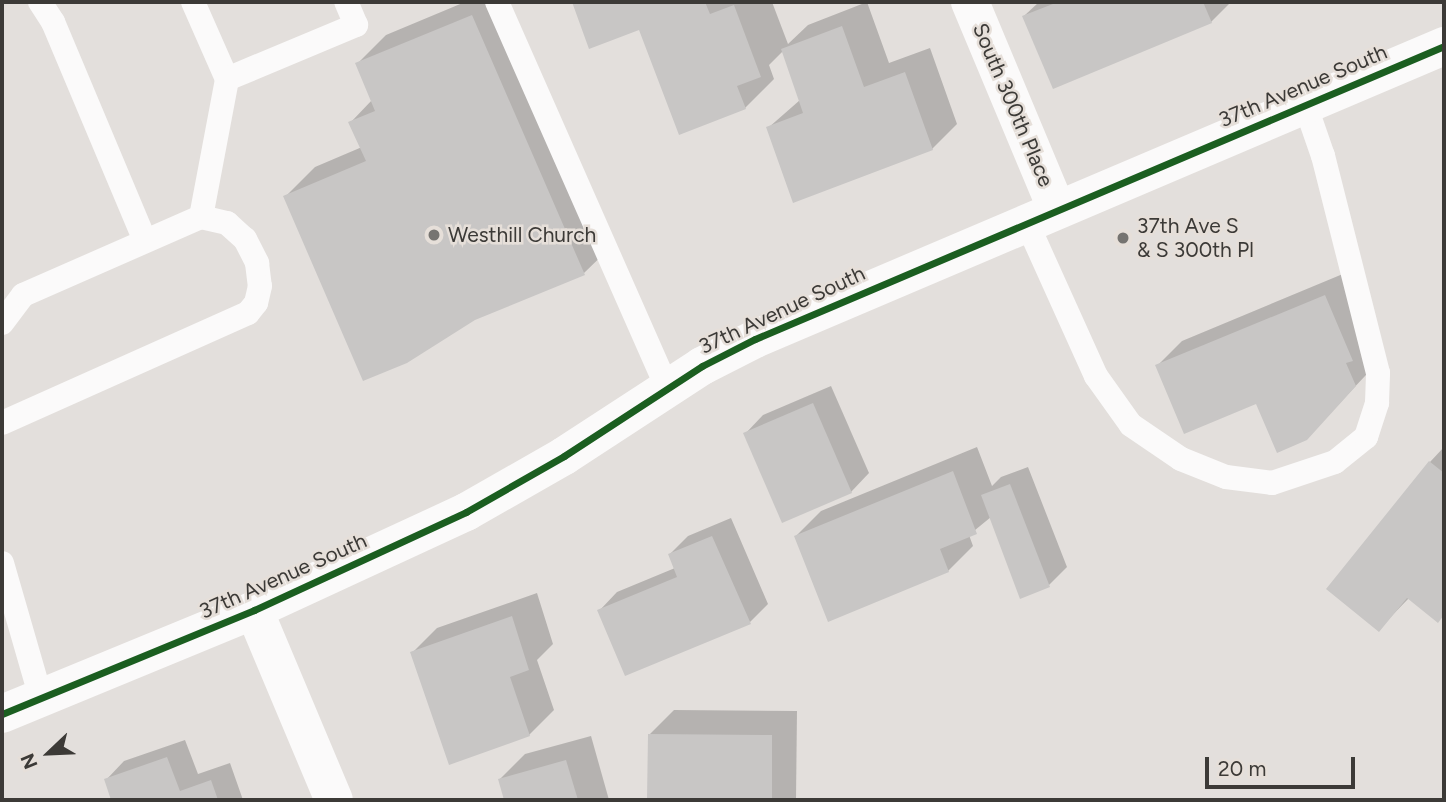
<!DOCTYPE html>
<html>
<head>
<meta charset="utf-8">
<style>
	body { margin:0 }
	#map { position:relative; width:1446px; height:802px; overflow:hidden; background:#e3dfdc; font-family:Figtree,sans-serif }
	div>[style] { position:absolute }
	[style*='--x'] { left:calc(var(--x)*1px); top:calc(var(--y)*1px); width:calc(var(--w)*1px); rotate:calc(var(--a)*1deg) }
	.shadow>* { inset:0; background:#0003 }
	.building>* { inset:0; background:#c8c6c5 }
	.lane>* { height:24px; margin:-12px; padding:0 12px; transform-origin:12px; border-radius:12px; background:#fbfafa }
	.street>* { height:38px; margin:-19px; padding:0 19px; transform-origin:19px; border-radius:19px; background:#fbfafa }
	.cycleway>* { height:7px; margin:-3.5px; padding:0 3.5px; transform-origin:3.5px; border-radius:3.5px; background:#1b5e20 }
	.dots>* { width:19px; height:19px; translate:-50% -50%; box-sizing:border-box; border:4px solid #e6dfd9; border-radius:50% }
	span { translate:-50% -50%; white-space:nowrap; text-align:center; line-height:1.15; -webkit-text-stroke:5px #e6dfd9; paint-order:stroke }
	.street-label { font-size:21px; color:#3c3a37 }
	.poi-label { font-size:21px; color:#3c3a37 }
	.left { translate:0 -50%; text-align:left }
	.frame { position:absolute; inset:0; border:4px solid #3c3a37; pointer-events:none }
	.north { position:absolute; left:14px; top:718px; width:70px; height:70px; -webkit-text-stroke:5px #e6dfd9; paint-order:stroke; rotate:247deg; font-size:19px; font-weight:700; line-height:28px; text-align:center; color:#3c3a37 }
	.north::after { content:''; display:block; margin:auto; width:24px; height:32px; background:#3c3a37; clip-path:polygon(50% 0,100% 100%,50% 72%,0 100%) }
	.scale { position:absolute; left:1205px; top:757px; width:150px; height:32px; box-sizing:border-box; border:4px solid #3c3a37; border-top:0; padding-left:9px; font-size:21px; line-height:24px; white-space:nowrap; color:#3c3a37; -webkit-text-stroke:5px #e6dfd9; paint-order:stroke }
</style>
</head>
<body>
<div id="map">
	<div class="shadow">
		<div style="clip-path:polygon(465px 2px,508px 2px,614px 244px,584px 273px,474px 319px,286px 196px,315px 167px,362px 147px,351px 122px,372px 100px,357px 64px,386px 35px)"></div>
		<div style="clip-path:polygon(574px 2px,772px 2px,788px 44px,808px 25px,867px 2px,889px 63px,930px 48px,957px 124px,932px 149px,768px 128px,800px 100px,783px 51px,769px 65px,774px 79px,745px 108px,640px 28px,590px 46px)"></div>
		<div style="clip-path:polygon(1039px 2px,1231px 2px,1211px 22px,1024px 16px)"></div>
		<div style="clip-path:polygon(1350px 271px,1380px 360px,1306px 439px,1257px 402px,1157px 366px,1182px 341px)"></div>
		<div style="clip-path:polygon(831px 386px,869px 473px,851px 492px,745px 434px,763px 415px)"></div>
		<div style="clip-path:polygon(977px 447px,992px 486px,1001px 477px,1028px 467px,1067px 567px,1049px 585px,991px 517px,969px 535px,973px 546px,948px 571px,796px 536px,821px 511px)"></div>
		<div style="clip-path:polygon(1444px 447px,1444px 614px,1438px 620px,1409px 598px,1379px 629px,1430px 462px)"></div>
		<div style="clip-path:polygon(731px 518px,768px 604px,750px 622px,599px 611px,617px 592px,675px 568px,670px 554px,688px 536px)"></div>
		<div style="clip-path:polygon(537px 593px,553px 644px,537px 660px,554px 710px,529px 735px,412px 653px,437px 628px)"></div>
		<div style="clip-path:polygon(674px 710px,797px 711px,796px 800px,649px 800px,649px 735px)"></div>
		<div style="clip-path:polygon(591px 736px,609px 800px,506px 800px,500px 779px,525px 754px)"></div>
		<div style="clip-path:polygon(185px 740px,198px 774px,230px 763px,243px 800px,113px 800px,106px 780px,124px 761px)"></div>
	</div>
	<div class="building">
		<div style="clip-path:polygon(572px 2px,705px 2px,710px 14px,734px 5px,761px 77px,737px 86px,746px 109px,679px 135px,639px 30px,589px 49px)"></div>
		<div style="clip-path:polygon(1058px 2px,1203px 2px,1212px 23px,1053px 89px,1022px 16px)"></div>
		<div style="clip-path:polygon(472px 15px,585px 275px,475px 320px,407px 363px,363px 381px,283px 196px,366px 161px,348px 122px,375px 111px,355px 63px)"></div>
		<div style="clip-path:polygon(842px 26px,864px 87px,905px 72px,933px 150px,793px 203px,766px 127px,803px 113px,781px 49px)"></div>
		<div style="clip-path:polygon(1325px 295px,1353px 361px,1346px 363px,1356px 386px,1307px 440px,1277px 453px,1256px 404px,1184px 434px,1155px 365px)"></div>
		<div style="clip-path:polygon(813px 403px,852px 493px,782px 523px,743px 433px)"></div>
		<div style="clip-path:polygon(1429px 461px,1444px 473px,1444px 615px,1438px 623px,1407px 598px,1379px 632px,1326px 589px)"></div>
		<div style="clip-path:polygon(953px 471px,977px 534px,940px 549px,949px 572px,828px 622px,794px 536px)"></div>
		<div style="clip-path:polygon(1010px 484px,1050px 587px,1020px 599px,981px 495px)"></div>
		<div style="clip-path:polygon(712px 536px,751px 624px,625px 676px,597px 610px,677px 577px,668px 554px)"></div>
		<div style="clip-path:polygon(512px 616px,529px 670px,510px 677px,530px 736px,449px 765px,410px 652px)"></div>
		<div style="clip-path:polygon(648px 734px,772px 735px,772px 800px,647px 800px)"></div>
		<div style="clip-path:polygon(167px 757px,180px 791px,211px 780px,218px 800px,111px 800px,104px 779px)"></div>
		<div style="clip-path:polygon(566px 760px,578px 800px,504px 800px,498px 779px)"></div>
	</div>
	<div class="lane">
		<div style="--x:40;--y:2;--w:24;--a:57"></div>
		<div style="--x:53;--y:22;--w:235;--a:67.2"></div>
		<div style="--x:193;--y:2;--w:84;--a:66.2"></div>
		<div style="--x:227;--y:79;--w:140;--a:-22.7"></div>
		<div style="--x:356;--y:25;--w:25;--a:-113"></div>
		<div style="--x:497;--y:2;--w:422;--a:66.2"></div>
		<div style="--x:201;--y:217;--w:140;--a:-79.3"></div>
		<div style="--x:1026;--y:221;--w:170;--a:65.7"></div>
		<div style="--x:1096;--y:376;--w:60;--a:54.5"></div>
		<div style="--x:1131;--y:425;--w:60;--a:34.2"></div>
		<div style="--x:1181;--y:459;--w:48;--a:21.8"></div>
		<div style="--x:1226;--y:477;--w:46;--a:7.4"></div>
		<div style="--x:1272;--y:483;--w:66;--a:-18.4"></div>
		<div style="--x:1335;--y:462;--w:40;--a:-39"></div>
		<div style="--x:1366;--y:437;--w:36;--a:-72"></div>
		<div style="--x:1377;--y:403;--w:30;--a:-88"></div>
		<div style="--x:1378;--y:373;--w:224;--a:-104.2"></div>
		<div style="--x:1323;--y:156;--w:55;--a:-109.1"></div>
		<div style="--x:2;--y:323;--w:35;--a:-53"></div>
		<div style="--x:23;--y:295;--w:194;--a:-23.7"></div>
		<div style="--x:201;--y:217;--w:27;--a:13"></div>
		<div style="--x:227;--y:223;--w:24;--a:42"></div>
		<div style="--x:245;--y:239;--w:27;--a:63"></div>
		<div style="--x:257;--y:263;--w:23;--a:83"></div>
		<div style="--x:260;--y:286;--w:17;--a:103"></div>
		<div style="--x:256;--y:303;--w:13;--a:129"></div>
		<div style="--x:248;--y:313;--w:269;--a:155.9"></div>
		<div style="--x:2;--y:563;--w:141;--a:73.9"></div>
	</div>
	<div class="street">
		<div style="--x:970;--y:2;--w:223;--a:67.3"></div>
		<div style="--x:254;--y:610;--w:206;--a:67.2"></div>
		<div style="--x:2;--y:714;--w:273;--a:-22.4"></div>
		<div style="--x:254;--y:610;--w:234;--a:-24.8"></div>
		<div style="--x:466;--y:512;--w:113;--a:-29.7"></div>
		<div style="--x:564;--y:456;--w:165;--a:-33.1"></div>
		<div style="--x:702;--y:366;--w:59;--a:-27"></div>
		<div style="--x:755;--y:339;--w:749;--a:-23.04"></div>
	</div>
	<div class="cycleway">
		<div style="--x:2;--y:714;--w:273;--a:-22.4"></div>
		<div style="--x:254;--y:610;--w:234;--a:-24.8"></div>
		<div style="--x:466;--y:512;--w:113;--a:-29.7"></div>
		<div style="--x:564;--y:456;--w:165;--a:-33.1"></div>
		<div style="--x:702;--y:366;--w:59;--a:-27"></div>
		<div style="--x:755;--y:339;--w:749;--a:-23.04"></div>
	</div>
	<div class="dots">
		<div style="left:434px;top:235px;background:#767471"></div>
		<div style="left:1123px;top:238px;background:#767471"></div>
	</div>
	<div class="street-label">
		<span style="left:1303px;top:86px;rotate:-23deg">37th Avenue South</span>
		<span style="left:1013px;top:105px;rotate:67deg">South 300th Place</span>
		<span style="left:782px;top:310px;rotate:-25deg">37th Avenue South</span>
		<span style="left:283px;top:576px;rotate:-24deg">37th Avenue South</span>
	</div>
	<div class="poi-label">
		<span class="left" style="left:1137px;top:238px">37th Ave S<br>&amp; S 300th Pl</span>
		<span class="left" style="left:448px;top:235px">Westhill Church</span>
	</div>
	<div class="frame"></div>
	<div class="north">N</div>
	<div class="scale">20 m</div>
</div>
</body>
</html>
